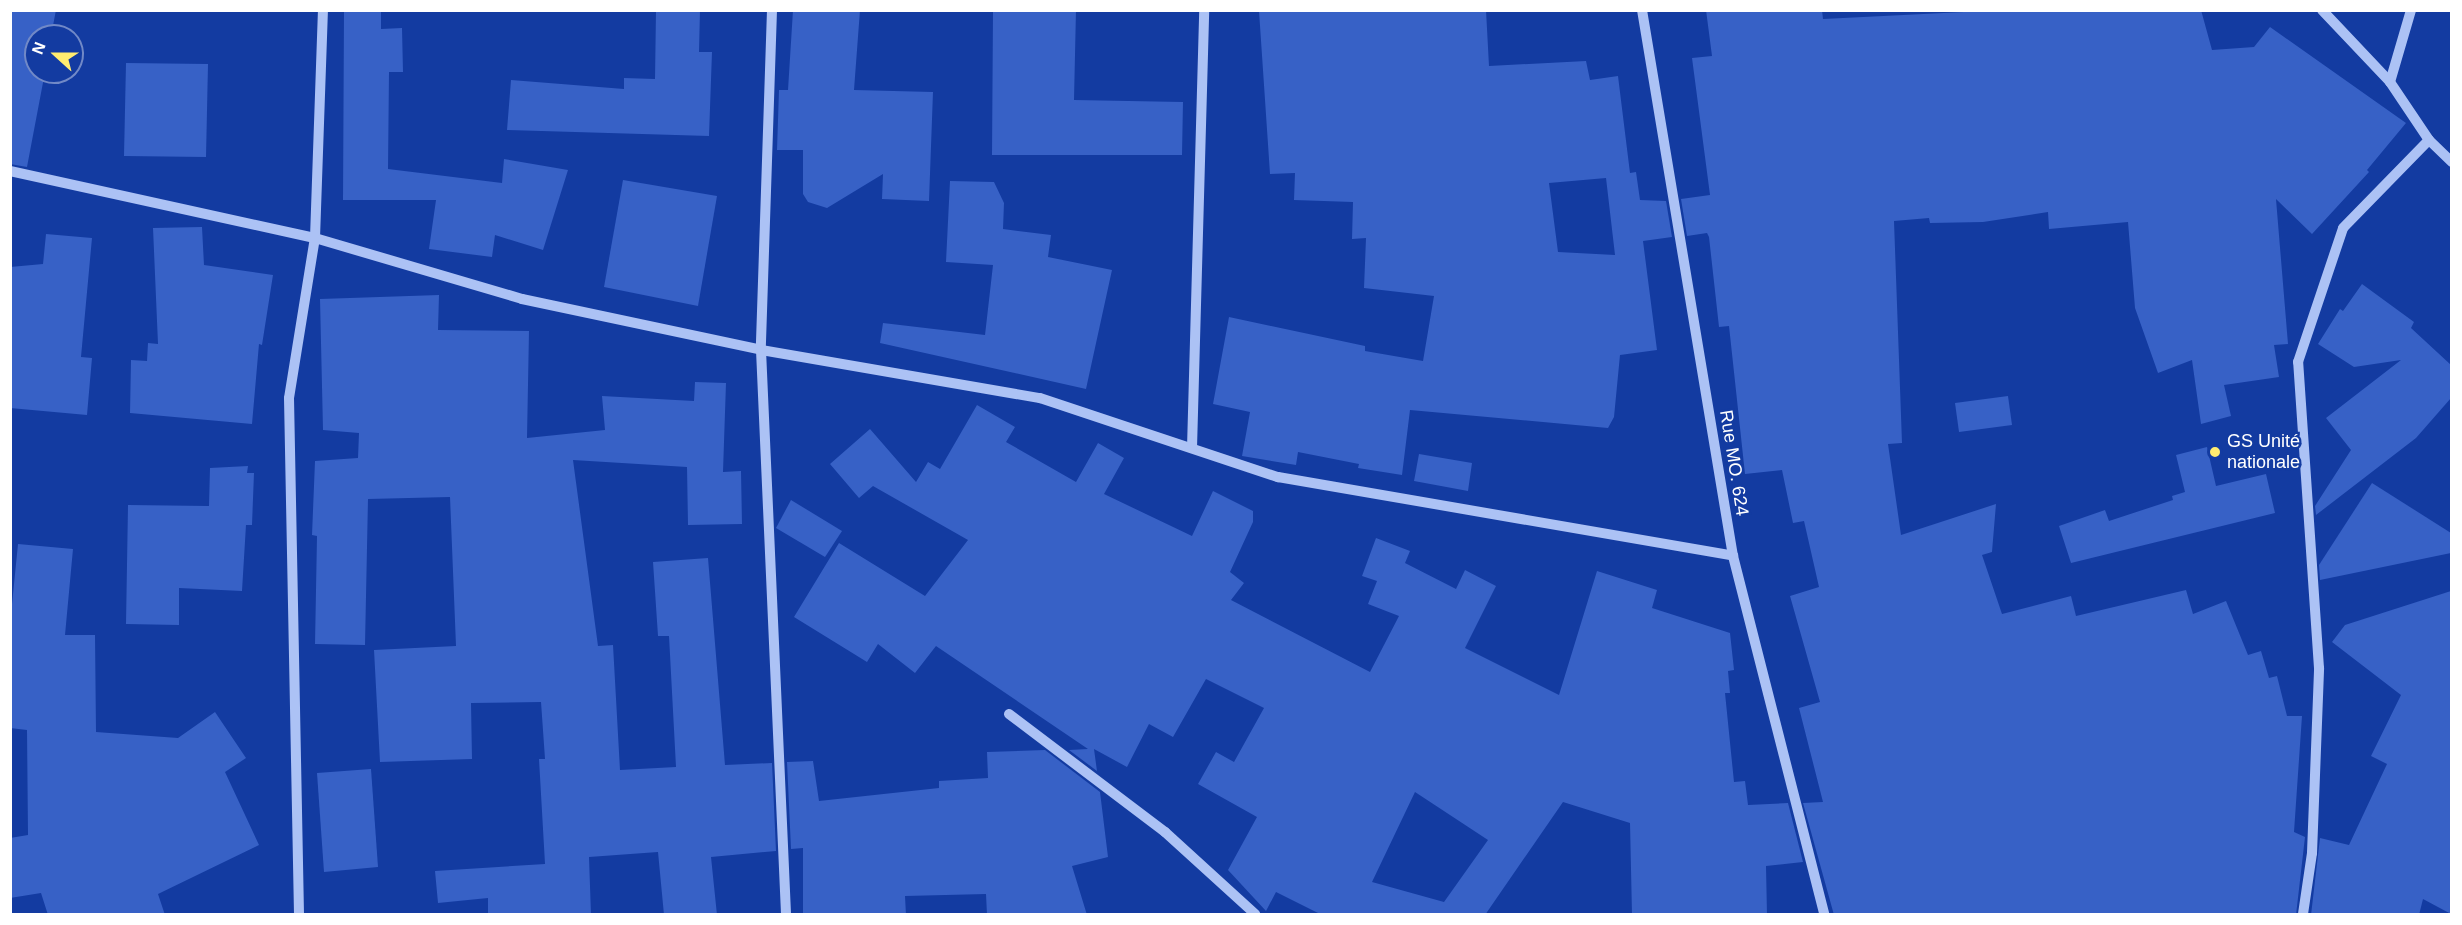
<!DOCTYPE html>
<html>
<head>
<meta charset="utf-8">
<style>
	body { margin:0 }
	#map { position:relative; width:2462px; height:925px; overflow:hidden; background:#133ba1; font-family:Arial,sans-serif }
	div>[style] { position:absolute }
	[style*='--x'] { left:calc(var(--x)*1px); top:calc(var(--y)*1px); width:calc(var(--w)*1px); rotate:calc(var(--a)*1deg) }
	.building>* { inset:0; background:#3761c6 }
	.minor>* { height:10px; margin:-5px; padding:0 5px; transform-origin:5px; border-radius:5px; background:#acc2f5 }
	.dots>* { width:16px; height:16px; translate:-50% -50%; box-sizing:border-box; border:3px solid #133ba1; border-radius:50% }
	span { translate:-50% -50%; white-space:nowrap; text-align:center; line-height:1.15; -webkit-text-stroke:4.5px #133ba1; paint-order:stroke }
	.poi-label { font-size:18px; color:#fff }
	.left { translate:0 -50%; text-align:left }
	.street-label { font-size:18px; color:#fff }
	.frame { position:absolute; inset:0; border:12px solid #fff; pointer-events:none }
	.north { position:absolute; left:24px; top:24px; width:60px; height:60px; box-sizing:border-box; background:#133ba1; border:2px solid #7189c7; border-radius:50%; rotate:291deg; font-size:16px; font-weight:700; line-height:24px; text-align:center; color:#fff }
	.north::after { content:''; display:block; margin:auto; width:21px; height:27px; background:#ffec70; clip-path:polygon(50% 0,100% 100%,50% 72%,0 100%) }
</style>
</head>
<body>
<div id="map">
	<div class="building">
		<div style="clip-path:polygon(10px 10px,56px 10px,51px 36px,36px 36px,36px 72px,45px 72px,27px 167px,10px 164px)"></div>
		<div style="clip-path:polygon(344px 10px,381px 10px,381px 29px,402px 28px,403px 72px,389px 72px,388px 169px,502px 183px,504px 159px,568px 170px,543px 250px,495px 235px,492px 257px,429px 249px,436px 200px,343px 200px)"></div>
		<div style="clip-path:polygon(656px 10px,700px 10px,699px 52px,712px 52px,709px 136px,507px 130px,511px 80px,624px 89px,624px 78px,655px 79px)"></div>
		<div style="clip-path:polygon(793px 10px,860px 10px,854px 90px,933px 92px,929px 201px,882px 199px,883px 174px,827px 208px,808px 202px,803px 194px,803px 150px,777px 150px,779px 90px,788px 90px)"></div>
		<div style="clip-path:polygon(993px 10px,1076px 10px,1074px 100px,1183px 102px,1182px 155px,992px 155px)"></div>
		<div style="clip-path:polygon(evenodd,1486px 10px,1489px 66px,1586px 61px,1590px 80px,1618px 76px,1630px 173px,1636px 172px,1640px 200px,1666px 201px,1672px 237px,1643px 241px,1657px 350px,1620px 355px,1614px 417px,1608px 428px,1410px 410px,1402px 475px,1358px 468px,1359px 464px,1298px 452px,1296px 465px,1242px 456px,1250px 412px,1213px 404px,1229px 317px,1365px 346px,1365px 351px,1423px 361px,1434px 296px,1364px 288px,1366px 238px,1352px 239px,1353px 202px,1294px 200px,1295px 173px,1270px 174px,1259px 11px,1486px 10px,1606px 178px,1615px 255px,1558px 252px,1549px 183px,1606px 178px)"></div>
		<div style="clip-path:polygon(1706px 10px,1822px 10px,1823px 19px,2004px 10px,2201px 10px,2212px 50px,2254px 47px,2270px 27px,2406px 123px,2367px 170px,2369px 172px,2312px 234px,2276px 199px,2288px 344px,2274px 345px,2279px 377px,2224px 385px,2231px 416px,2201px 424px,2192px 360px,2158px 373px,2135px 308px,2128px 222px,2049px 229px,2048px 212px,1983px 222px,1930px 223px,1929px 218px,1894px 221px,1902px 443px,1888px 444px,1901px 535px,1996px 504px,1992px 552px,1982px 555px,2002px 614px,2071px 596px,2076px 616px,2186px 590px,2193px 614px,2226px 601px,2248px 655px,2261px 651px,2269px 678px,2277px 676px,2287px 716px,2302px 716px,2294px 832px,2305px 837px,2296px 915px,1834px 915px,1803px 803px,1823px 802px,1799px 708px,1820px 702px,1790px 596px,1819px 587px,1804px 521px,1793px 523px,1782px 470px,1745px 474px,1729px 326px,1719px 327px,1709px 237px,1707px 233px,1687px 236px,1681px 199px,1710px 195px,1692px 58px,1712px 56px)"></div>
		<div style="clip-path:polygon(126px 63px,208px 64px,206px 157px,124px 156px)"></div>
		<div style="clip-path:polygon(623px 180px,717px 196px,698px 306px,604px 287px)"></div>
		<div style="clip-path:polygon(950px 181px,994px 182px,1004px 203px,1003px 229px,1051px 235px,1048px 257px,1112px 270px,1086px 389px,880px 343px,883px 323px,985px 335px,993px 265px,946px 262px)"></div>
		<div style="clip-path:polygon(202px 227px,204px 265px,273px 275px,262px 345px,259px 344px,252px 424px,130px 413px,131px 360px,147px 361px,148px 343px,158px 344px,153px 228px)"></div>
		<div style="clip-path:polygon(46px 234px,92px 238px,81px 357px,92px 358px,87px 415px,10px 408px,10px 267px,43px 264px)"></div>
		<div style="clip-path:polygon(2362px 284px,2414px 322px,2411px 328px,2451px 365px,2451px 398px,2416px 438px,2316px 515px,2315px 506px,2351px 450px,2326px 418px,2401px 360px,2354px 367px,2318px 344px,2340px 309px,2343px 311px)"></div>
		<div style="clip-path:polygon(439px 295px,438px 330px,529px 331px,527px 438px,605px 430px,602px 396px,694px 401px,695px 382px,726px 383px,723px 472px,741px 471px,742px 524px,688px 525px,687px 467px,573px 460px,598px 646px,613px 645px,620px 770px,676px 767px,669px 636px,658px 636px,653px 562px,708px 558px,725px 765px,772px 763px,776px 851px,711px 857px,717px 915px,664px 915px,658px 852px,589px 857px,591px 915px,488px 915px,488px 898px,438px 903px,435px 871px,545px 864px,539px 759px,545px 759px,541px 702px,471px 703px,472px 759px,380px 762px,374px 650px,456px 646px,450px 497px,368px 499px,365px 645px,315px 644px,317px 536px,312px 535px,315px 461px,358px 458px,359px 433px,323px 430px,320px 299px)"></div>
		<div style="clip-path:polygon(2008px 396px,2012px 425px,1959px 432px,1955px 403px)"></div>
		<div style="clip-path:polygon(evenodd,977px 405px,1015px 427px,1006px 442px,1076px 482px,1098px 443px,1124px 458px,1104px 494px,1192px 536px,1213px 491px,1253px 511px,1253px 522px,1230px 572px,1244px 583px,1231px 600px,1370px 672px,1399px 616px,1368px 604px,1377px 581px,1362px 576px,1376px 538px,1410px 551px,1405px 563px,1456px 589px,1465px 570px,1496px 586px,1465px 648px,1559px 695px,1597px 571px,1657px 590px,1652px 608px,1730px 633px,1734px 670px,1728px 671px,1730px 693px,1725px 693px,1734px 782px,1745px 781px,1748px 805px,1788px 803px,1803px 862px,1766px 866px,1767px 915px,1632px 915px,1630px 823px,1563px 802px,1485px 915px,1322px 915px,1276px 892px,1266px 911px,1228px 870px,1257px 817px,1198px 784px,1216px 752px,1234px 762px,1264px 708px,1206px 679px,1173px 737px,1149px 724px,1127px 767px,1094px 749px,1097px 771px,1069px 750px,1088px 749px,936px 646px,915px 673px,878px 644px,867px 662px,794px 617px,839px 543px,925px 596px,968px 540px,873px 486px,859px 498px,830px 464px,870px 429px,916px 482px,928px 462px,940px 469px,977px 405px,1415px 792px,1488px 840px,1444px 902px,1372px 882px,1415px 792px)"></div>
		<div style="clip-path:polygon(2207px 447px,2216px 486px,2266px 474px,2275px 513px,2071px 563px,2059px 526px,2105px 510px,2109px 521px,2173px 500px,2172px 496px,2185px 492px,2176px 455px)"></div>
		<div style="clip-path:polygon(1419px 454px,1472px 463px,1468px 491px,1414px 481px)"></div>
		<div style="clip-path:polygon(248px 466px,247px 473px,254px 473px,252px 525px,246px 525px,242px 591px,179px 588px,179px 625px,126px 624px,128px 505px,209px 506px,210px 468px)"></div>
		<div style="clip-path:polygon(2372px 483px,2451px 533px,2451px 553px,2320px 580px,2319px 565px)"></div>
		<div style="clip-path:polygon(791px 500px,842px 531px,825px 557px,776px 528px)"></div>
		<div style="clip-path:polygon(18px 544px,73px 549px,65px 635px,95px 635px,96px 732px,178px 738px,215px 712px,246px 758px,225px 772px,259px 845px,158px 894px,165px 915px,48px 915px,41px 893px,10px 898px,10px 838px,28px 835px,27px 730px,10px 728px,10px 624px)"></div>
		<div style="clip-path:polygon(2451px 591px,2451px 914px,2423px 899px,2419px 915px,2311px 915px,2320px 838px,2349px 845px,2387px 764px,2371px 756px,2401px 695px,2332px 642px,2345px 625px)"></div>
		<div style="clip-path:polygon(1045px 750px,1100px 792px,1108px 857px,1072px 866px,1087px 915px,987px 915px,986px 894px,905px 896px,906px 915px,803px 915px,803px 848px,791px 849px,787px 762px,813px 761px,819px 801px,939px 788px,939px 781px,988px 778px,987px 752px)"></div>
		<div style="clip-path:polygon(371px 769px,378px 867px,324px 872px,317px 773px)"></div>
	</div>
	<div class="minor">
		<div style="--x:772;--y:10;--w:340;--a:91.9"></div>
		<div style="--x:761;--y:350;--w:565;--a:87.46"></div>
		<div style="--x:1642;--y:10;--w:554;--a:80.54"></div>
		<div style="--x:1733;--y:556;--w:369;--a:75.7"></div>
		<div style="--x:2322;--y:10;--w:99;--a:46.6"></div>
		<div style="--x:2390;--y:82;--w:70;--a:56.1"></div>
		<div style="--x:2429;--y:140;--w:32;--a:44"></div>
		<div style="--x:2390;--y:82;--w:75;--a:-73.7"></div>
		<div style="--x:10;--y:171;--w:312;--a:12.4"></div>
		<div style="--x:315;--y:238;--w:216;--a:16.4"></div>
		<div style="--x:522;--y:299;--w:244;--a:12"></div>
		<div style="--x:761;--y:350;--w:283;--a:9.8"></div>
		<div style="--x:1040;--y:398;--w:251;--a:18.4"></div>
		<div style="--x:1278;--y:477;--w:462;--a:9.8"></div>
		<div style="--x:1192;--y:448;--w:438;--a:-88.4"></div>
		<div style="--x:1009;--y:714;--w:196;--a:37.1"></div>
		<div style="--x:1165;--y:832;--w:122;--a:42.3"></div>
		<div style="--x:299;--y:914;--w:516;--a:-91.11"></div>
		<div style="--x:289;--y:398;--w:162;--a:-80.8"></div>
		<div style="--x:315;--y:238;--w:228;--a:-88"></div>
		<div style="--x:2303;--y:914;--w:62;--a:-81.6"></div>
		<div style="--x:2312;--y:853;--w:185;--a:-87.8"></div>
		<div style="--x:2319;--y:668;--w:307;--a:-93.9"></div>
		<div style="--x:2298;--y:362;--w:141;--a:-71.4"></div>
		<div style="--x:2343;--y:228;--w:123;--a:-45.7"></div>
	</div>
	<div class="dots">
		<div style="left:2215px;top:452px;background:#ffec70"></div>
	</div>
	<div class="poi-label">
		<span class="left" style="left:2227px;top:452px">GS Unité<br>nationale</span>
	</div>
	<div class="street-label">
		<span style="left:1734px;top:463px;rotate:81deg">Rue MO. 624</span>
	</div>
	<div class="frame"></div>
	<div class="north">N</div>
</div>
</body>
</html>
